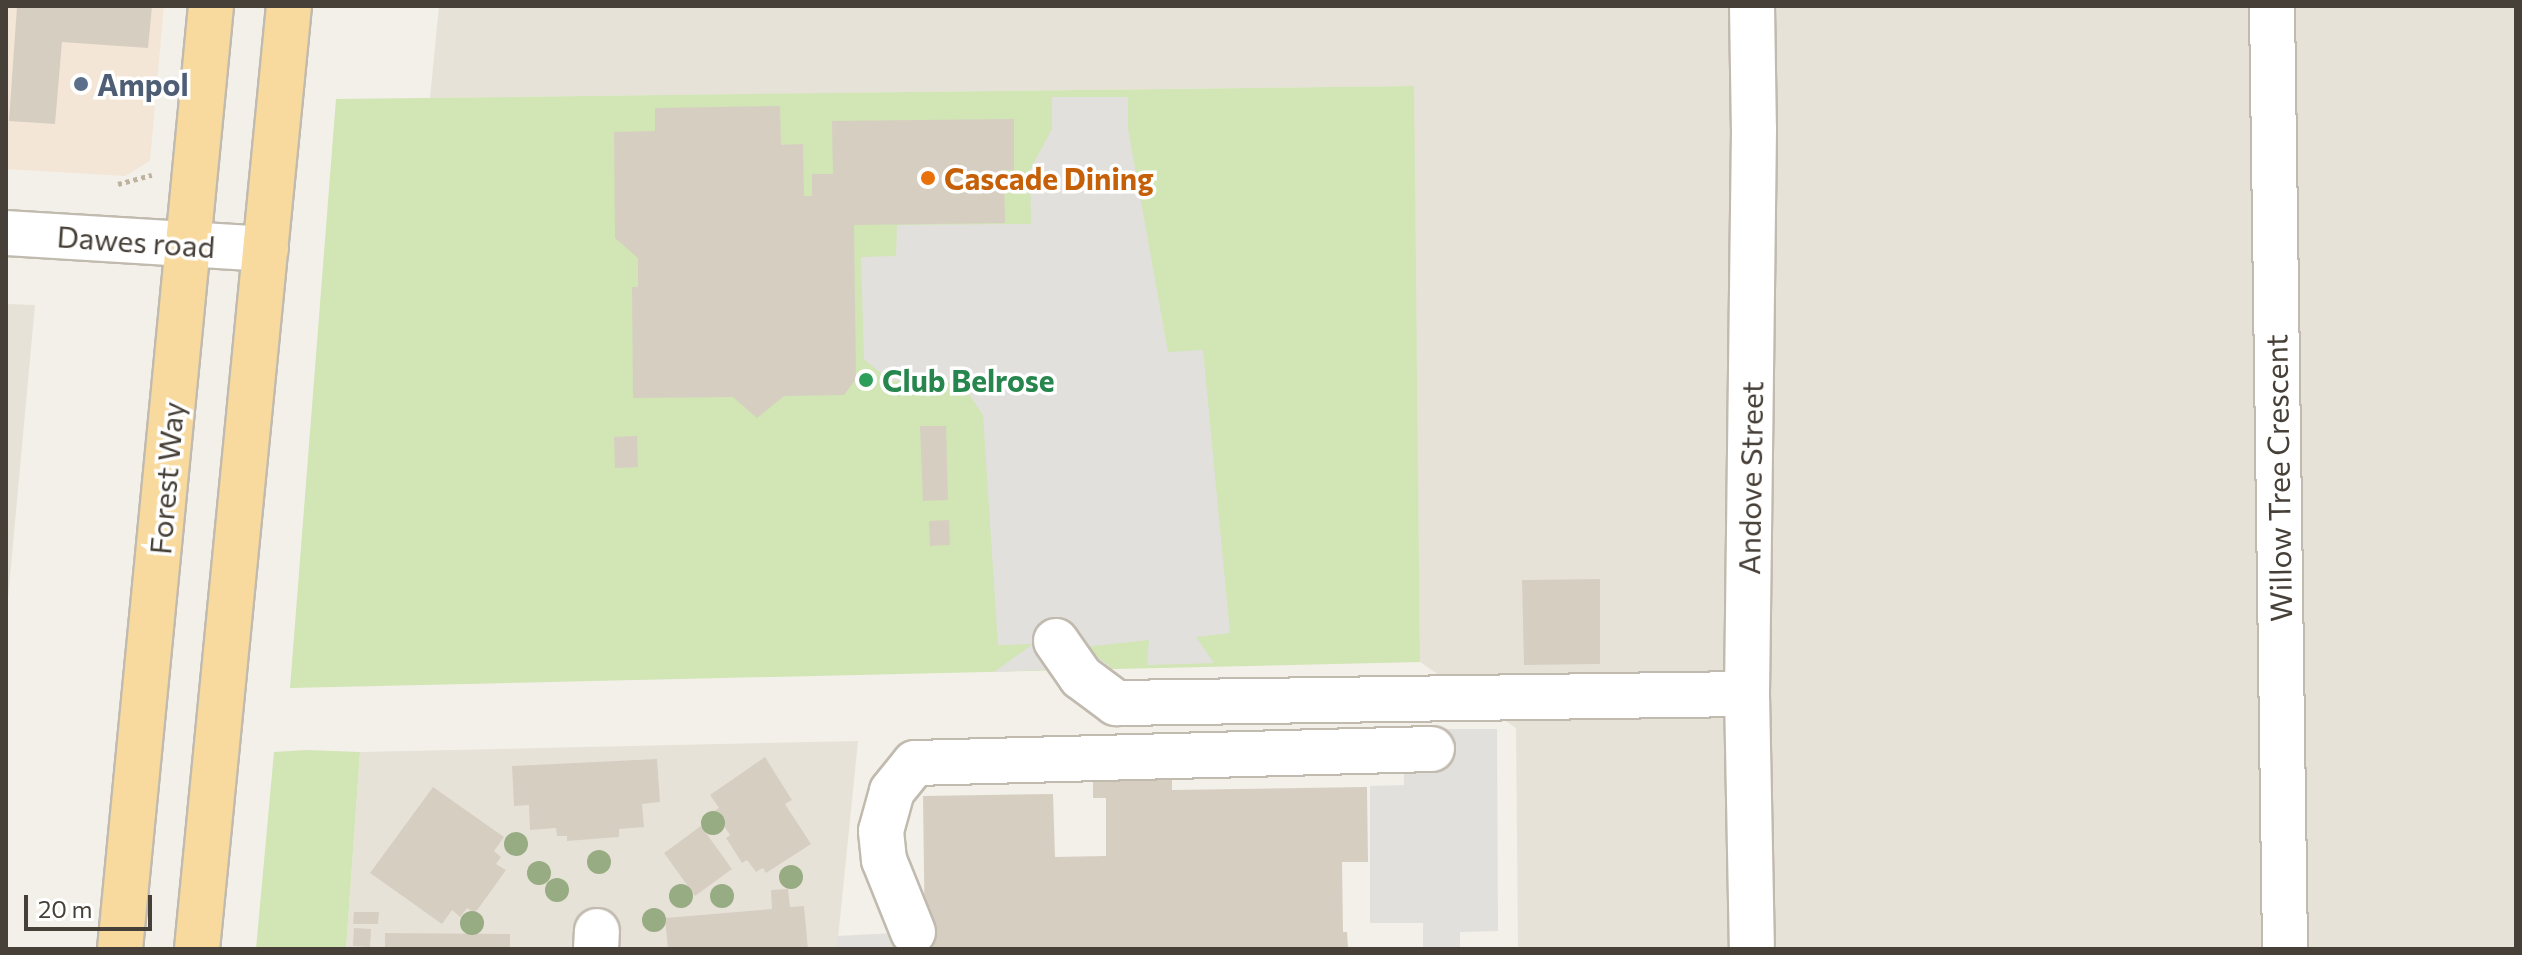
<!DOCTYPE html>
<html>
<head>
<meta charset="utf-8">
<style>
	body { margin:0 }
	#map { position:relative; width:2522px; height:955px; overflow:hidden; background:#f3f0e9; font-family:Commissioner,sans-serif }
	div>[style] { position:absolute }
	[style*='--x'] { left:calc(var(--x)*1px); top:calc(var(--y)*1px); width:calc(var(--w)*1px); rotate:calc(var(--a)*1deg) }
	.residential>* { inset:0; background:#e7e2d8 }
	.commercial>* { inset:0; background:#f4e6d6 }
	.green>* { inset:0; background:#d1e5b5 }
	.parking>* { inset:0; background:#e2e0dd }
	.building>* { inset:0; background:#d7cec2 }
	.path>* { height:5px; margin-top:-2.5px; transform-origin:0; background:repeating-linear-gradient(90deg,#bfb29e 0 4px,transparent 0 8px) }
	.roads { filter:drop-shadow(2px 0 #c1baaf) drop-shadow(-2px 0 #c1baaf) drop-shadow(0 2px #c1baaf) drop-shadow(0 -2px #c1baaf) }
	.minor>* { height:44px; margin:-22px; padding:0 22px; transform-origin:22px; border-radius:22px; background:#fff }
	.major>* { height:44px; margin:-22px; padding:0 22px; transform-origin:22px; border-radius:22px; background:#f8da9e }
	.trees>* { width:24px; height:24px; margin:-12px; border-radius:50%; background:#97ac82 }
	.dots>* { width:22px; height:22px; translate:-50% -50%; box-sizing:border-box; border:4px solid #fff; border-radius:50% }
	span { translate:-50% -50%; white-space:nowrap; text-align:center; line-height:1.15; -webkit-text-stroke:7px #fff; paint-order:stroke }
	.service-label { font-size:30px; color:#4e5e75; font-weight:700 }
	.left { translate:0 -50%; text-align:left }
	.food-label { font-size:30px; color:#c56008; font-weight:700 }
	.street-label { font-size:30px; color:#474038 }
	.leisure-label { font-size:30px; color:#27864d; font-weight:700 }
	.frame { position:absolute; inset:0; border:8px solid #474038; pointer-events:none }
	.scale { position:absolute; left:24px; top:895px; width:128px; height:36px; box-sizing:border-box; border:4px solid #474038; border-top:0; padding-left:10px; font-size:24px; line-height:28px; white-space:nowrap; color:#474038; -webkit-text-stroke:6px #fff; paint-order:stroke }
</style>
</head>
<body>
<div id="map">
	<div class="residential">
		<div style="clip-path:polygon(439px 6px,2516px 6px,2516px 949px,1518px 949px,1516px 728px,1420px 662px,1413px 86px,430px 98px)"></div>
		<div style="clip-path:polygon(6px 304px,35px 305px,6px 620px)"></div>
		<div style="clip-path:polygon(858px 741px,837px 949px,346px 949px,360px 752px)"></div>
	</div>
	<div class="commercial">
		<div style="clip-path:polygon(6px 6px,164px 6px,150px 161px,125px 176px,6px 169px)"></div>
	</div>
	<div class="green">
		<div style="clip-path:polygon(1414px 86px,1420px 662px,290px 688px,336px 99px)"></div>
		<div style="clip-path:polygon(306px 750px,360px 752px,346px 949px,256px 949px,274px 752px)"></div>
	</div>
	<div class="parking">
		<div style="clip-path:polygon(1052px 97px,1128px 97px,1128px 129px,1168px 352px,1203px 350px,1230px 633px,1196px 637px,1214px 663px,1147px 665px,1149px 640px,1084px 647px,1111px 667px,994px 672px,1033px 644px,998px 645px,983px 415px,966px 390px,946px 381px,890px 381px,864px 359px,861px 257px,896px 256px,897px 225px,1031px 224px,1030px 170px,1052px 129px)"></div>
		<div style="clip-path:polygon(1403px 729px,1497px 729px,1498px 931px,1460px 932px,1460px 949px,1423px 949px,1423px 923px,1370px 923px,1370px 786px,1404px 785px)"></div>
		<div style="clip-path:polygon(913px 932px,913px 949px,836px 949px,837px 936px)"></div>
	</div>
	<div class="building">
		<div style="clip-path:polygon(17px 6px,152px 6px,148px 48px,62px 42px,55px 124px,9px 121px)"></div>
		<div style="clip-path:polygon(780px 106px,781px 145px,803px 144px,804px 196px,812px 196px,812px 174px,833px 174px,832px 121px,1014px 119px,1014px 170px,1004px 170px,1005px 223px,854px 225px,856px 379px,844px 395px,784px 396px,757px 418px,733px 397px,633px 398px,632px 287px,638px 287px,638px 258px,615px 238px,614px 132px,655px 131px,655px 108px)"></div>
		<div style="clip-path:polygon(920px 426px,946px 426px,948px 500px,923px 501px)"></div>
		<div style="clip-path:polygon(637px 436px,638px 467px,615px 468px,614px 437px)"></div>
		<div style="clip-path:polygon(949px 520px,950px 545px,930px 546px,929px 521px)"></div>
		<div style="clip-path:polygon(1600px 579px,1600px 664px,1524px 665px,1522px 580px)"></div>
		<div style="clip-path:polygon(765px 757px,792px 800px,785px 804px,811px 844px,766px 873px,763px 868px,756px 872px,747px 860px,742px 863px,726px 838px,730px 835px,714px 811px,719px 808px,710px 795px)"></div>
		<div style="clip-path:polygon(657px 759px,660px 802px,642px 804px,644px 827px,619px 829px,619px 837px,567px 841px,567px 836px,557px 836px,556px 828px,530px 830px,529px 805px,514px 806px,512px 766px)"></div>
		<div style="clip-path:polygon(1172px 774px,1172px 790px,1367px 787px,1368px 862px,1342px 862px,1343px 932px,1347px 932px,1348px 949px,925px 949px,923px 796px,1053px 794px,1055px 857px,1106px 856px,1106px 798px,1093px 798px,1093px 775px)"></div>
		<div style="clip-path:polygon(433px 787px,504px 837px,494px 851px,501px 857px,496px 864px,506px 870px,491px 891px,475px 913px,467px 908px,460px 917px,452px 910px,442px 924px,370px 873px)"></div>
		<div style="clip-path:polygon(701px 826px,732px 869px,695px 896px,664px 853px)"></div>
		<div style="clip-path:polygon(788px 889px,790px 907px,804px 906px,808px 949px,668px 949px,665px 918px,772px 909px,771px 890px)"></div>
		<div style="clip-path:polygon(354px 912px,379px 912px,378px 924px,353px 924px)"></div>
		<div style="clip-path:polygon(354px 928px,371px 929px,370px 947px,353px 946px)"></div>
		<div style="clip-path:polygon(385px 933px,510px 934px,510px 949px,385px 949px)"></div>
	</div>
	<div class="path">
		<div style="--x:118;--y:184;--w:35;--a:-15"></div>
	</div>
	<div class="roads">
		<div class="minor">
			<div style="--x:1752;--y:6;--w:123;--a:89.1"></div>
			<div style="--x:1754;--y:129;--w:565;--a:90.71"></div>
			<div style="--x:1747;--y:694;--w:255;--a:88.9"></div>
			<div style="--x:2272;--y:6;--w:943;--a:89.21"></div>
			<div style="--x:6;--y:233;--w:260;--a:3.5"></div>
			<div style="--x:1056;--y:641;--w:44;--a:55.2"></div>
			<div style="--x:1081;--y:677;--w:44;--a:36.6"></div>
			<div style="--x:1116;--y:703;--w:631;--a:-0.82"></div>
			<div style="--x:913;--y:932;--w:78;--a:-111.9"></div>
			<div style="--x:884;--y:860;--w:29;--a:-96"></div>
			<div style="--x:881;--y:831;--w:41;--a:-74.6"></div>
			<div style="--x:892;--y:791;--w:36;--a:-51"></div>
			<div style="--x:915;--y:763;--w:517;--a:-1.55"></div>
			<div style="--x:596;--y:949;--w:18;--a:-87"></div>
		</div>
		<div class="major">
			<div style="--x:120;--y:949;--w:947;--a:-84.49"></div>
			<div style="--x:197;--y:949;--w:947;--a:-84.43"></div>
		</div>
	</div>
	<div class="trees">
		<div style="left:713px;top:823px"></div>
		<div style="left:516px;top:844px"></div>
		<div style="left:599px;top:862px"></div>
		<div style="left:539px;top:873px"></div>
		<div style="left:791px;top:877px"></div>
		<div style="left:557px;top:890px"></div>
		<div style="left:681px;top:896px"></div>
		<div style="left:722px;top:896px"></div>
		<div style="left:654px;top:920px"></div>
		<div style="left:472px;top:923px"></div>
	</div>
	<div class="dots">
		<div style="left:81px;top:84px;background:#5c6f8a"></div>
		<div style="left:928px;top:178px;background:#e8710a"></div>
		<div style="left:866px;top:380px;background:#2e9e5b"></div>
	</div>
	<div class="service-label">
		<span class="left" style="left:97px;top:84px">Ampol</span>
	</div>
	<div class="food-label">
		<span class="left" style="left:944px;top:178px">Cascade Dining</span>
	</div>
	<div class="street-label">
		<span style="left:136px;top:241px;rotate:4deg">Dawes road</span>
		<span style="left:166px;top:478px;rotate:-85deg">Forest Way</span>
		<span style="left:1750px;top:478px;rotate:-89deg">Andove Street</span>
		<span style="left:2278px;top:478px;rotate:-91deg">Willow Tree Crescent</span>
	</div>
	<div class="leisure-label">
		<span class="left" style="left:882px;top:380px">Club Belrose</span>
	</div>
	<div class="frame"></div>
	<div class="scale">20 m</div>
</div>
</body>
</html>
